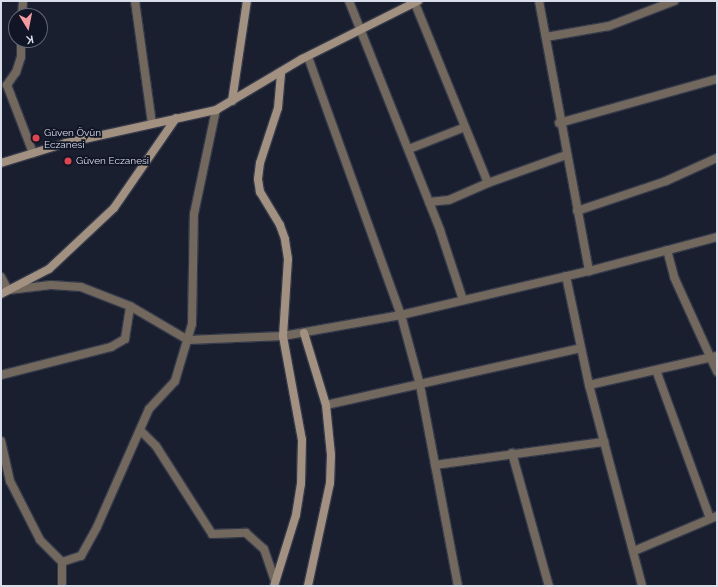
<!DOCTYPE html>
<html>
<head>
<meta charset="utf-8">
<style>
	body { margin:0 }
	#map { position:relative; width:718px; height:587px; overflow:hidden; background:#1a1f30; font-family:Raleway,sans-serif }
	div>[style] { position:absolute }
	[style*='--x'] { left:calc(var(--x)*1px); top:calc(var(--y)*1px); width:calc(var(--w)*1px); rotate:calc(var(--a)*1deg) }
	.roads { filter:drop-shadow(1px 0 #353a4a) drop-shadow(-1px 0 #353a4a) drop-shadow(0 1px #353a4a) drop-shadow(0 -1px #353a4a) }
	.street>* { height:8px; margin:-4px; padding:0 4px; transform-origin:4px; border-radius:4px; background:#72685e }
	.secondary>* { height:8px; margin:-4px; padding:0 4px; transform-origin:4px; border-radius:4px; background:#a29181 }
	.dots>* { width:11px; height:11px; translate:-50% -50%; box-sizing:border-box; border:2px solid #111626; border-radius:50% }
	span { translate:-50% -50%; white-space:nowrap; text-align:center; line-height:1.15; -webkit-text-stroke:3.5px #111626; paint-order:stroke }
	.poi-label { font-size:10px; color:#dadeea }
	.left { translate:0 -50%; text-align:left }
	.frame { position:absolute; inset:0; border:2px solid #dadeea; pointer-events:none }
	.north { position:absolute; left:8px; top:8px; width:40px; height:40px; box-sizing:border-box; background:#111626; border:1px solid #616674; border-radius:50%; rotate:170deg; font-size:11px; font-weight:700; line-height:16px; text-align:center; color:#dadeea }
	.north::after { content:''; display:block; margin:auto; width:14px; height:18px; background:#f49aa1; clip-path:polygon(50% 0,100% 100%,50% 72%,0 100%) }
</style>
</head>
<body>
<div id="map">
	<div class="roads">
		<div class="street">
			<div style="--x:135;--y:1;--w:124;--a:82.1"></div>
			<div style="--x:349;--y:1;--w:246;--a:68.3"></div>
			<div style="--x:440;--y:230;--w:74;--a:71.8"></div>
			<div style="--x:414;--y:1;--w:196;--a:67.9"></div>
			<div style="--x:488;--y:183;--w:83;--a:-19.7"></div>
			<div style="--x:539;--y:1;--w:275;--a:79.5"></div>
			<div style="--x:22;--y:16;--w:15;--a:-86"></div>
			<div style="--x:546;--y:37;--w:64;--a:-9.9"></div>
			<div style="--x:609;--y:26;--w:70;--a:-21"></div>
			<div style="--x:21;--y:40;--w:17;--a:90"></div>
			<div style="--x:21;--y:57;--w:16;--a:108"></div>
			<div style="--x:16;--y:72;--w:16;--a:125"></div>
			<div style="--x:7;--y:85;--w:73;--a:69.1"></div>
			<div style="--x:308;--y:57;--w:274;--a:70.2"></div>
			<div style="--x:401;--y:315;--w:73;--a:74.8"></div>
			<div style="--x:420;--y:385;--w:205;--a:79.3"></div>
			<div style="--x:559;--y:123;--w:164;--a:-15.6"></div>
			<div style="--x:409;--y:149;--w:60;--a:-21.4"></div>
			<div style="--x:429;--y:202;--w:20;--a:-6"></div>
			<div style="--x:449;--y:200;--w:43;--a:-23.6"></div>
			<div style="--x:577;--y:211;--w:94;--a:-18.6"></div>
			<div style="--x:666;--y:181;--w:56;--a:-24.3"></div>
			<div style="--x:667;--y:250;--w:28;--a:75"></div>
			<div style="--x:674;--y:277;--w:104;--a:65.6"></div>
			<div style="--x:566;--y:276;--w:111;--a:78.1"></div>
			<div style="--x:589;--y:385;--w:208;--a:75.2"></div>
			<div style="--x:1;--y:277;--w:15;--a:62"></div>
			<div style="--x:8;--y:290;--w:43;--a:-6.6"></div>
			<div style="--x:51;--y:285;--w:30;--a:4"></div>
			<div style="--x:81;--y:287;--w:53;--a:21.2"></div>
			<div style="--x:130;--y:306;--w:67;--a:30.4"></div>
			<div style="--x:188;--y:340;--w:95;--a:-2.4"></div>
			<div style="--x:283;--y:336;--w:120;--a:-10.1"></div>
			<div style="--x:401;--y:315;--w:193;--a:-13.2"></div>
			<div style="--x:589;--y:271;--w:132;--a:-14.9"></div>
			<div style="--x:656;--y:370;--w:158;--a:70"></div>
			<div style="--x:1;--y:375;--w:114;--a:-14.3"></div>
			<div style="--x:111;--y:347;--w:16;--a:-30"></div>
			<div style="--x:125;--y:339;--w:33;--a:-81"></div>
			<div style="--x:589;--y:385;--w:131;--a:-12.8"></div>
			<div style="--x:326;--y:405;--w:261;--a:-12.6"></div>
			<div style="--x:141;--y:431;--w:21;--a:45"></div>
			<div style="--x:156;--y:446;--w:104;--a:57.5"></div>
			<div style="--x:212;--y:534;--w:34;--a:-2"></div>
			<div style="--x:246;--y:533;--w:24;--a:42"></div>
			<div style="--x:264;--y:549;--w:34;--a:71"></div>
			<div style="--x:1;--y:441;--w:41;--a:77.3"></div>
			<div style="--x:10;--y:481;--w:66;--a:63"></div>
			<div style="--x:40;--y:540;--w:31;--a:45"></div>
			<div style="--x:62;--y:562;--w:24;--a:90"></div>
			<div style="--x:512;--y:453;--w:138;--a:74.5"></div>
			<div style="--x:435;--y:465;--w:171;--a:-7.8"></div>
			<div style="--x:634;--y:551;--w:90;--a:-22.9"></div>
			<div style="--x:62;--y:562;--w:20;--a:-18"></div>
			<div style="--x:81;--y:556;--w:33;--a:-61"></div>
			<div style="--x:97;--y:527;--w:129;--a:-66.2"></div>
			<div style="--x:149;--y:409;--w:38;--a:-47"></div>
			<div style="--x:175;--y:381;--w:59;--a:-73.4"></div>
			<div style="--x:192;--y:324;--w:110;--a:-89"></div>
			<div style="--x:194;--y:214;--w:106;--a:-78.1"></div>
		</div>
		<div class="secondary">
			<div style="--x:232;--y:101;--w:101;--a:-81.5"></div>
			<div style="--x:1;--y:163;--w:68;--a:-17.1"></div>
			<div style="--x:66;--y:143;--w:154;--a:-12.4"></div>
			<div style="--x:216;--y:110;--w:100;--a:-30.7"></div>
			<div style="--x:302;--y:59;--w:130;--a:-26.6"></div>
			<div style="--x:1;--y:294;--w:54;--a:-27.5"></div>
			<div style="--x:49;--y:269;--w:89;--a:-43.2"></div>
			<div style="--x:114;--y:208;--w:109;--a:-55.4"></div>
			<div style="--x:304;--y:333;--w:75;--a:73"></div>
			<div style="--x:326;--y:405;--w:50;--a:84.3"></div>
			<div style="--x:331;--y:455;--w:28;--a:92"></div>
			<div style="--x:330;--y:483;--w:105;--a:102.1"></div>
			<div style="--x:274;--y:586;--w:74;--a:-72.8"></div>
			<div style="--x:296;--y:515;--w:31;--a:-81"></div>
			<div style="--x:301;--y:484;--w:44;--a:-88.7"></div>
			<div style="--x:302;--y:440;--w:106;--a:-100.4"></div>
			<div style="--x:283;--y:336;--w:77;--a:-86.3"></div>
			<div style="--x:288;--y:259;--w:20;--a:-99"></div>
			<div style="--x:285;--y:239;--w:15;--a:-110"></div>
			<div style="--x:280;--y:225;--w:39;--a:-121"></div>
			<div style="--x:260;--y:192;--w:13;--a:-99"></div>
			<div style="--x:258;--y:179;--w:16;--a:-83"></div>
			<div style="--x:260;--y:163;--w:58;--a:-71.9"></div>
			<div style="--x:278;--y:108;--w:36;--a:-85"></div>
		</div>
	</div>
	<div class="dots">
		<div style="left:36px;top:138px;background:#e0444e"></div>
		<div style="left:68px;top:161px;background:#e0444e"></div>
	</div>
	<div class="poi-label">
		<span class="left" style="left:44px;top:138px">Güven Övün<br>Eczanesi</span>
		<span class="left" style="left:76px;top:161px">Güven Eczanesi</span>
	</div>
	<div class="frame"></div>
	<div class="north">K</div>
</div>
</body>
</html>
